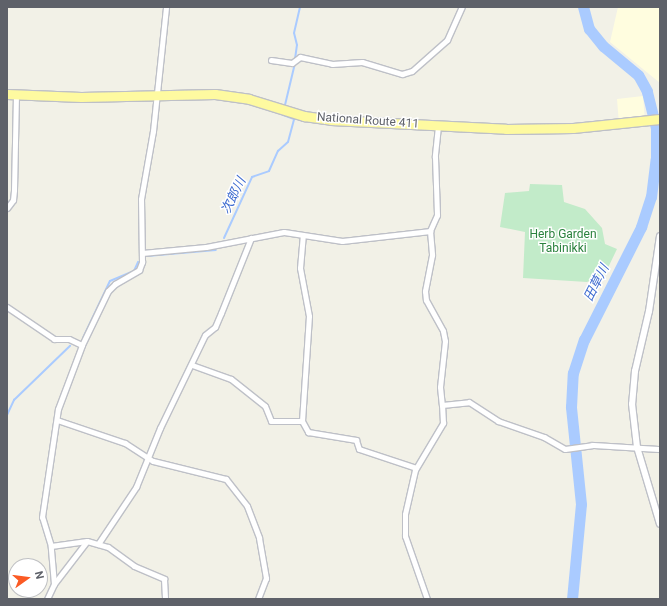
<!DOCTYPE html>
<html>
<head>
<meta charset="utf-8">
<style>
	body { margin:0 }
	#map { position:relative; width:667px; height:606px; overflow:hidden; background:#f2f1e7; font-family:Roboto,"Noto Sans JP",sans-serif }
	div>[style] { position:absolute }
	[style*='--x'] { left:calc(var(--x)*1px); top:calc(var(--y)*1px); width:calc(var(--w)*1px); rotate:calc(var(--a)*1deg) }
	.commercial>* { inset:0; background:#fffddf }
	.green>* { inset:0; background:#c2ebc9 }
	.stream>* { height:2px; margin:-1px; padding:0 1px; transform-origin:1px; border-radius:1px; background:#aacbff }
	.river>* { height:11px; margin:-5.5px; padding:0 5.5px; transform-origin:5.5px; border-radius:5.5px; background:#aacbff }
	.roads { filter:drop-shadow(1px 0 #bec0c7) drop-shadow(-1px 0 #bec0c7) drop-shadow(0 1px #bec0c7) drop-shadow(0 -1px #bec0c7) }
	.minor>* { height:5px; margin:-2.5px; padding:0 2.5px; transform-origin:2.5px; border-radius:2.5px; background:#fff }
	.tertiary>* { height:6px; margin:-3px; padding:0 3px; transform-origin:3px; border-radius:3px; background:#fff }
	.trunk>* { height:9px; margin:-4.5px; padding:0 4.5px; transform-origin:4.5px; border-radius:4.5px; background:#fefaa0 }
	span { translate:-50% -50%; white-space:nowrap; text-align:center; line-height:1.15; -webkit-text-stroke:3px #fff; paint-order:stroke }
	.street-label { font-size:12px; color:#5e6169 }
	.park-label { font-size:12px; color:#2b823e }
	.water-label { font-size:13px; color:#3f6cd0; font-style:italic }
	.frame { position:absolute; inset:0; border:8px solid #5e6169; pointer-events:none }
	.north { position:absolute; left:8px; top:558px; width:40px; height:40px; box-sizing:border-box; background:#fff; border:1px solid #bfc0c3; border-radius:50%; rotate:76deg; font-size:11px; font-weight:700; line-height:16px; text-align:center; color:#5e6169 }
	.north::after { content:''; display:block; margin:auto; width:14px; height:18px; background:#fb5a24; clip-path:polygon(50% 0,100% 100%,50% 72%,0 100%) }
</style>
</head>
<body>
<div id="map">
	<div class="commercial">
		<div style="clip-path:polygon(618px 7px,660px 7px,660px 83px,610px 42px)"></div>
		<div style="clip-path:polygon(643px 96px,645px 121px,619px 124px,617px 99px)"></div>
	</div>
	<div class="green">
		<div style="clip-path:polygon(530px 184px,562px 185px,564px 202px,585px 209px,602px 228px,605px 244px,617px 249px,605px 274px,587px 282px,523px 278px,525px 232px,500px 227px,505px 193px,529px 191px)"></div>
	</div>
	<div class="stream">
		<div style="--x:295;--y:59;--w:14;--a:-82"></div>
		<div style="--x:297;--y:45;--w:12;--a:-104"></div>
		<div style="--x:294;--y:33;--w:27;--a:-77"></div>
		<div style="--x:285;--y:105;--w:43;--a:-76.6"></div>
		<div style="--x:224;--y:238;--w:67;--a:-65.3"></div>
		<div style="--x:252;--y:177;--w:18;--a:-19"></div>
		<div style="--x:269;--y:171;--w:22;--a:-66"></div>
		<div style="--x:278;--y:151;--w:13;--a:-42"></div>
		<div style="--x:288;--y:142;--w:24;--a:-75"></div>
		<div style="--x:294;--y:119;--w:12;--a:-160"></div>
		<div style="--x:147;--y:256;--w:69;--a:-5"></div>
		<div style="--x:83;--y:338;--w:63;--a:-64.7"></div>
		<div style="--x:110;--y:281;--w:26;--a:-23"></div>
		<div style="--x:134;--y:271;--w:10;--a:-66"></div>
		<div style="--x:7;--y:415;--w:17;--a:-65"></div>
		<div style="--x:14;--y:400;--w:78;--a:-44"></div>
	</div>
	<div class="river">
		<div style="--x:572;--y:599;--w:95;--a:-84.6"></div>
		<div style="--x:581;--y:504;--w:98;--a:-95.9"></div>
		<div style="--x:571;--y:407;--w:34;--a:-87"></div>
		<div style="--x:573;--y:373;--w:35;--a:-72"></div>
		<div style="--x:584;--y:340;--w:127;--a:-63.2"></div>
		<div style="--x:641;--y:227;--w:32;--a:-72"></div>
		<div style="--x:651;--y:197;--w:38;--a:-83"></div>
		<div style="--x:656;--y:159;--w:31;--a:-90"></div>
		<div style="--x:656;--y:128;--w:38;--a:-104"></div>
		<div style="--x:647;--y:91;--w:18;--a:-119"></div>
		<div style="--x:638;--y:75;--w:45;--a:-140.4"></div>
		<div style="--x:603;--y:46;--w:22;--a:-129"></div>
		<div style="--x:589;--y:29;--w:23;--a:-105"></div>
	</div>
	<div class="roads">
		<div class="minor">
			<div style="--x:271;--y:60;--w:21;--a:8"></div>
			<div style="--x:292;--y:63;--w:10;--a:-37"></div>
			<div style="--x:300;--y:57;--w:33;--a:12"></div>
			<div style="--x:332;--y:64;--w:30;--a:-4"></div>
			<div style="--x:362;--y:62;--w:42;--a:16.7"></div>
			<div style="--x:402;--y:74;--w:10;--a:-17"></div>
			<div style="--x:412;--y:71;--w:47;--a:-41.5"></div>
			<div style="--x:447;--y:40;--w:36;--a:-66"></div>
			<div style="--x:438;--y:126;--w:31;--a:96"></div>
			<div style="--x:435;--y:157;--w:58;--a:88"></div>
			<div style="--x:437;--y:215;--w:17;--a:114"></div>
			<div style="--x:430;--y:231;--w:24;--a:85"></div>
			<div style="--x:432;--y:255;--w:37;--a:101"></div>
			<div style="--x:425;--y:291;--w:9;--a:84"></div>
			<div style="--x:426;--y:300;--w:35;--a:61"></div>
			<div style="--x:443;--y:331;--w:10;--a:79"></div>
			<div style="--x:445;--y:341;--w:46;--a:96.2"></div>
			<div style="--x:440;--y:387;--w:18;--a:84"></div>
			<div style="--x:7;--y:208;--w:10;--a:-53"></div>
			<div style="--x:13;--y:200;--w:10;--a:-84"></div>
			<div style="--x:14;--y:190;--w:95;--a:-88.8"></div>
			<div style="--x:142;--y:253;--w:64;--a:-5.4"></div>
			<div style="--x:206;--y:247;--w:79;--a:-10.9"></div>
			<div style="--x:284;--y:232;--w:59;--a:8.8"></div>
			<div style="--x:342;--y:241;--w:89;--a:-6.5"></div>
			<div style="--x:7;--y:307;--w:57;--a:34.2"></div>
			<div style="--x:54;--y:339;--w:15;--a:0"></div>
			<div style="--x:69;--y:339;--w:14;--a:25"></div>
			<div style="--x:192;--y:365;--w:41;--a:19.7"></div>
			<div style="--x:231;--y:379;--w:43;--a:38.5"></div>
			<div style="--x:265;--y:406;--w:16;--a:68"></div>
			<div style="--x:271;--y:421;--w:31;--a:0"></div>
			<div style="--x:302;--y:421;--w:13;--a:61"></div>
			<div style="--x:308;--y:432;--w:49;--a:9.5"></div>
			<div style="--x:356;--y:440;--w:9;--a:72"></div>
			<div style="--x:359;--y:449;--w:60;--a:18.4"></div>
			<div style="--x:57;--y:420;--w:72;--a:18.7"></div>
			<div style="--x:125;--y:443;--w:33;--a:33"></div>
			<div style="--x:153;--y:461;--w:75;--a:13.9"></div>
			<div style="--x:226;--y:479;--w:34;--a:52"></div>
			<div style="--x:247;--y:506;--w:34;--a:69"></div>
			<div style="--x:259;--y:538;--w:41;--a:80.1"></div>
			<div style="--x:266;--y:578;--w:22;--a:111"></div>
			<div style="--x:302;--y:421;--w:105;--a:-86.2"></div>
			<div style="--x:309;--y:316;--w:49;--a:-100.6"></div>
			<div style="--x:300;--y:268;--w:33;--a:-85"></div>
			<div style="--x:98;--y:544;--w:69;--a:-56.3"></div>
			<div style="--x:136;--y:487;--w:64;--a:-67.9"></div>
			<div style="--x:160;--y:428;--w:103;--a:-64.2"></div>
			<div style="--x:205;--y:335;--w:13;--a:-39"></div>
			<div style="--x:215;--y:327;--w:15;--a:-67"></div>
			<div style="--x:221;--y:313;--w:81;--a:-68.2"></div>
			<div style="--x:51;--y:546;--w:36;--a:-8"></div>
			<div style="--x:87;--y:541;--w:22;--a:16"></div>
			<div style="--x:108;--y:547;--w:32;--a:36"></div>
			<div style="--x:134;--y:566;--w:33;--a:23"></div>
			<div style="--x:164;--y:579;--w:20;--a:87"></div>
			<div style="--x:54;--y:584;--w:38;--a:-95"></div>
			<div style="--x:51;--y:546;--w:30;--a:-107"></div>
			<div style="--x:42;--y:517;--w:109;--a:-81.6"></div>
			<div style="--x:58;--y:409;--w:68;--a:-69.4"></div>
			<div style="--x:82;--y:345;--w:60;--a:-64.3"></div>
			<div style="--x:108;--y:291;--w:10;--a:-45"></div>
			<div style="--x:115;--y:284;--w:28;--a:-30"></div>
			<div style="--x:139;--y:270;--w:9;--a:-69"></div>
			<div style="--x:142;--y:262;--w:63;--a:-90.9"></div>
			<div style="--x:141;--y:199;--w:69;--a:-80"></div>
			<div style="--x:153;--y:131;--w:125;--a:-84"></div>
			<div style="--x:47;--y:599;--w:17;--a:-65"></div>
			<div style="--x:54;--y:584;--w:54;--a:-52.5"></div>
			<div style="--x:427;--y:599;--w:67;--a:-109.2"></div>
			<div style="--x:405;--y:536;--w:22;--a:-90"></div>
			<div style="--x:405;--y:514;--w:45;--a:-77.2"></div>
			<div style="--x:415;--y:470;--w:55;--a:-59.2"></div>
			<div style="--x:443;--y:423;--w:18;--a:-93"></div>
			<div style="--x:442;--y:405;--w:27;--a:-6"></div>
			<div style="--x:469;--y:402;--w:35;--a:33"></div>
			<div style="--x:498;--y:421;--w:49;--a:19.2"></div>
			<div style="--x:544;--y:437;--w:24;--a:30"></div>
			<div style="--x:565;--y:449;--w:27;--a:-8"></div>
			<div style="--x:592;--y:445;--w:68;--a:3.4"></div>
		</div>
		<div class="tertiary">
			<div style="--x:660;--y:236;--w:76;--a:98.3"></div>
			<div style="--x:649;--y:311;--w:62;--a:103.1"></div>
			<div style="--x:635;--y:371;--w:33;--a:95"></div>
			<div style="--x:632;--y:404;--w:43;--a:83.4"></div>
			<div style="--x:637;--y:447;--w:80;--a:73.4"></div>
		</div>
		<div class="trunk">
			<div style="--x:7;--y:94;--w:74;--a:2.3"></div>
			<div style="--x:81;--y:97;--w:134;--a:-1.3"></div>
			<div style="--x:215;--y:94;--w:34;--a:8"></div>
			<div style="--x:249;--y:99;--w:58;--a:17.2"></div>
			<div style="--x:304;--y:116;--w:27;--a:8"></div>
			<div style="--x:331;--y:120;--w:175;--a:2.9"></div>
			<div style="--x:506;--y:129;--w:67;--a:-0.9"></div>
			<div style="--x:573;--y:128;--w:87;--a:-5.9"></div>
		</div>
	</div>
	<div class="street-label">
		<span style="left:368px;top:121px;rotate:4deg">National Route 411</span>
	</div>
	<div class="park-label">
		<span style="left:563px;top:242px">Herb Garden<br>Tabinikki</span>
	</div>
	<div class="water-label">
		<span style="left:234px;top:196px;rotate:-64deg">次郎川</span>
		<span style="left:597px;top:283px;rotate:-63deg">田草川</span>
	</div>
	<div class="frame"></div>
	<div class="north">N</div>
</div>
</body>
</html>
